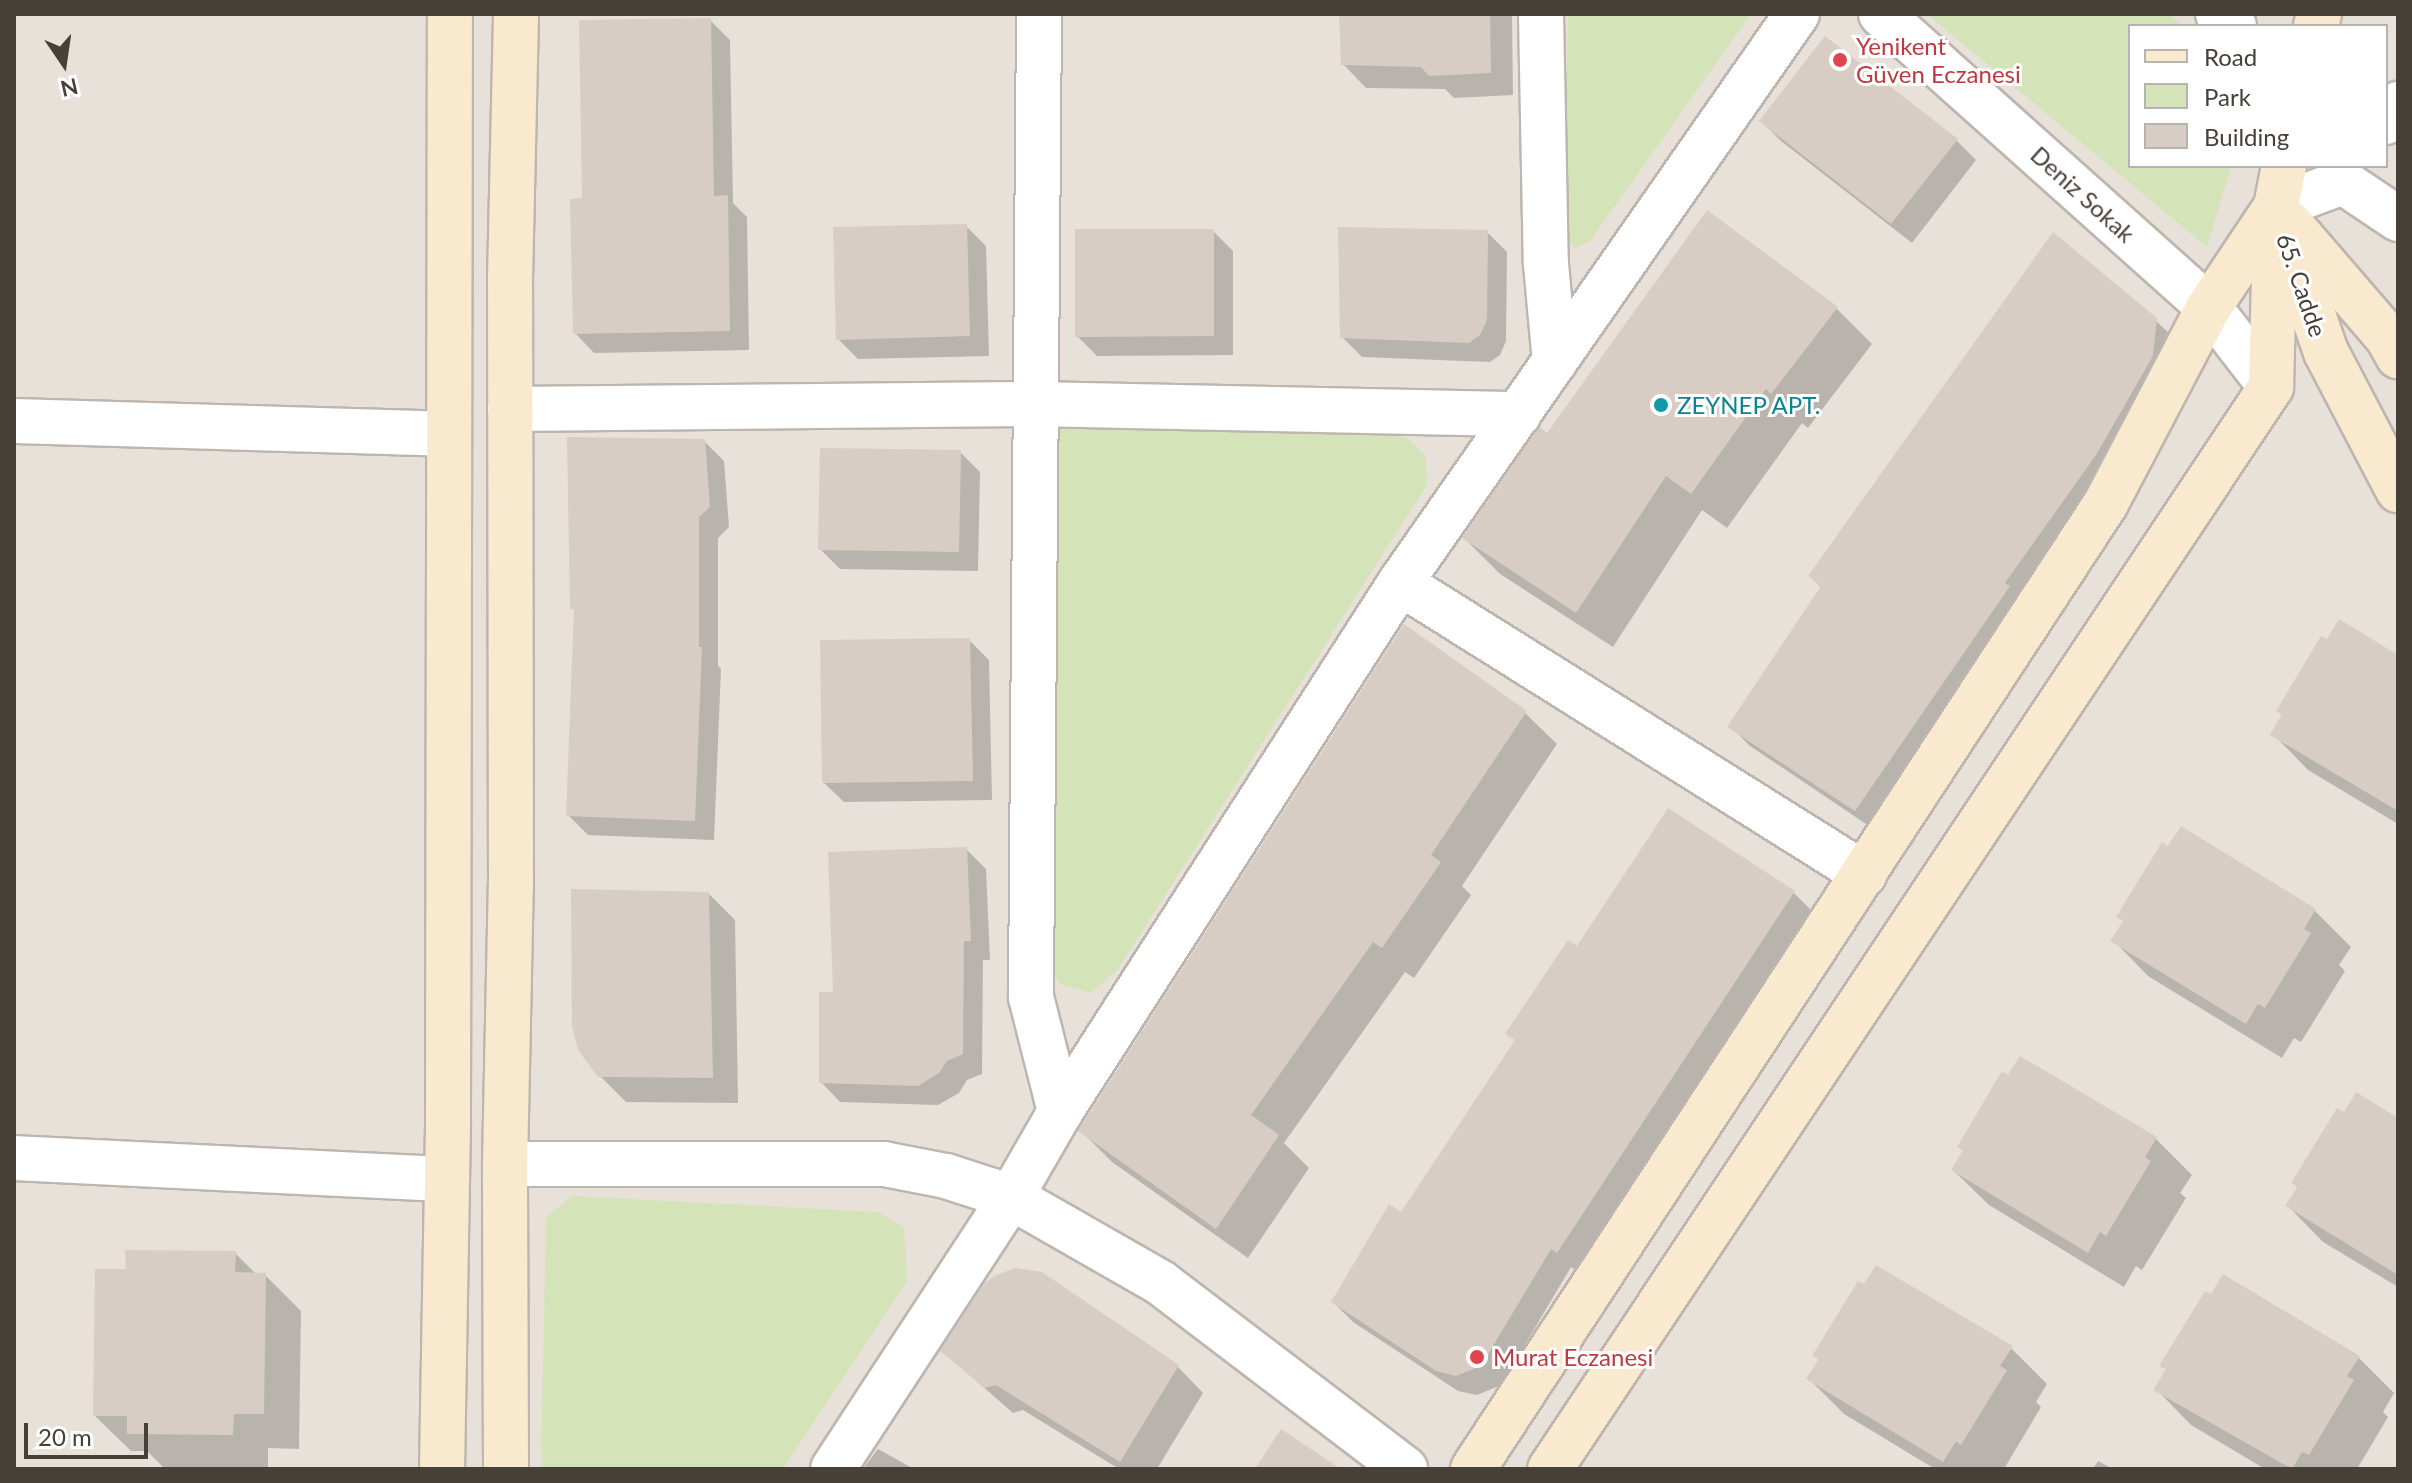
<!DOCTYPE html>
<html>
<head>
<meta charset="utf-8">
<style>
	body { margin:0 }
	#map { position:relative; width:2412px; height:1483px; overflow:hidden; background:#f3f0eb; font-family:Lato,sans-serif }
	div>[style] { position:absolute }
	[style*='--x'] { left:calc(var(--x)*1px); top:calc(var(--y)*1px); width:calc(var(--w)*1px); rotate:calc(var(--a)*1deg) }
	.residential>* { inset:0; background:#e7e1d9 }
	.green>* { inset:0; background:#d4e3b8 }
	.shadow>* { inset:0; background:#0003 }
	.building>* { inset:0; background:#d7cdc4 }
	.roads { filter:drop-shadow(2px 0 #beb6ae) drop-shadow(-2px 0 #beb6ae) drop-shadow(0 2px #beb6ae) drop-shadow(0 -2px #beb6ae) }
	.street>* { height:44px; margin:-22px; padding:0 22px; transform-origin:22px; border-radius:22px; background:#fff }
	.secondary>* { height:44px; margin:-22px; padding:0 22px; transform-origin:22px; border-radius:22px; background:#f9eacf }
	.dots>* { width:22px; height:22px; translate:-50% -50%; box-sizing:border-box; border:4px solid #fff; border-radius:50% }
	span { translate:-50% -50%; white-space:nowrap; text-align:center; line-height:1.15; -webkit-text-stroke:6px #fff; paint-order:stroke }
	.health-label { font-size:24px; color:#be3a42 }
	.left { translate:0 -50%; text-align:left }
	.street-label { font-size:24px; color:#474039 }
	.culture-label { font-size:24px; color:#0d838f }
	.frame { position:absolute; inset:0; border:16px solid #474039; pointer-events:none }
	.legend { position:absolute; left:2128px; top:24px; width:260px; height:144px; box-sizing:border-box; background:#fff; border:2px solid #b5b3b0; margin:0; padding:10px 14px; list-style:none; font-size:24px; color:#474039 }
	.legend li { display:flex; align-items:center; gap:16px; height:40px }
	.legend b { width:40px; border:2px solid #b5b3b0 }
	.north { position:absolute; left:24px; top:24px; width:80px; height:80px; -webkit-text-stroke:6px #fff; paint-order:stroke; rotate:167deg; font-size:22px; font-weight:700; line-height:32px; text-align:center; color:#474039 }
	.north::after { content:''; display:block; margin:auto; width:28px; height:36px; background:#474039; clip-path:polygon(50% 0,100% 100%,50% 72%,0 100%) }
	.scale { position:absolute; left:24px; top:1423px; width:124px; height:36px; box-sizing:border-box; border:4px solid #474039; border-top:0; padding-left:10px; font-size:24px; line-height:28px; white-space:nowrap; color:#474039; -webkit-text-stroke:6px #fff; paint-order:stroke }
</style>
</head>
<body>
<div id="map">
	<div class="residential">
		<div style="clip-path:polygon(evenodd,14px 14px,2398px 14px,2398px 1469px,14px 1469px,14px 14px,2130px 26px,2386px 26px,2386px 166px,2130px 166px,2130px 26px)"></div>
	</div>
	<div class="green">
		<div style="clip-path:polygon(1568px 14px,1751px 14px,1590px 241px,1575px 248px,1563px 236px)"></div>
		<div style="clip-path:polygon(1927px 14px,2168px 14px,2183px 26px,2130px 26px,2130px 166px,2231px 166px,2207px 247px)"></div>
		<div style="clip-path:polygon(1089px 424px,1388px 431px,1408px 439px,1425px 456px,1427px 485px,1118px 969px,1091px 993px,1059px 984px,1052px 965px,1047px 460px,1061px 427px)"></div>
		<div style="clip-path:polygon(572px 1196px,878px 1212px,904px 1228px,907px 1281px,783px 1469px,541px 1469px,546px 1218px)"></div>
	</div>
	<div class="shadow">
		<div style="clip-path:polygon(1343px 14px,1512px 14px,1513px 95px,1454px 98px,1445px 89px,1366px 88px,1343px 64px)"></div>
		<div style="clip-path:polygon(710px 20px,730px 40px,733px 203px,747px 217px,749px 350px,594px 353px,575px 333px)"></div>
		<div style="clip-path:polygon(1761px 121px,1956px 140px,1976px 160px,1912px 243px,1781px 141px)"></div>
		<div style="clip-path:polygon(966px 226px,986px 246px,989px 356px,858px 359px,838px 339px)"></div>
		<div style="clip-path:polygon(1213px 231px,1233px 251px,1233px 355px,1097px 356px,1077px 336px)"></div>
		<div style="clip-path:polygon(1487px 232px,1507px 252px,1506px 341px,1500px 355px,1490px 362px,1362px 357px,1342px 337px)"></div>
		<div style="clip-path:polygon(1836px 308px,1872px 344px,1808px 428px,1802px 423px,1727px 528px,1702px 510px,1613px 647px,1500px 574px,1464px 538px,1548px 435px)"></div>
		<div style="clip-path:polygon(2155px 320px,2176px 340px,2176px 352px,1875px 830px,1750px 746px,1730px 726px,1822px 588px,1810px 576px)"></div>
		<div style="clip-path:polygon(704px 441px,724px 461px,729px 527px,718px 538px,718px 666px,721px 669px,714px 840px,588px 835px,568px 815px,576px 612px,572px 608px)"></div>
		<div style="clip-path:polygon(960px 452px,980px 472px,978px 571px,840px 569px,820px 549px)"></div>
		<div style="clip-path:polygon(969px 640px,989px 660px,992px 800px,844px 802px,824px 783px)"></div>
		<div style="clip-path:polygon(2398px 657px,2398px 824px,2308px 770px,2273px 734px,2283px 716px,2278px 710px)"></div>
		<div style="clip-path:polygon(1525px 713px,1557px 744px,1462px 886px,1471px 895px,1414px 978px,1405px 972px,1284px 1143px,1309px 1168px,1248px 1258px,1112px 1162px,1081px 1131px)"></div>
		<div style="clip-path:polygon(2181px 829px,2315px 911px,2351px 947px,2339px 965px,2345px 971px,2301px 1042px,2294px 1038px,2282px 1058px,2148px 976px,2113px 940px)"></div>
		<div style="clip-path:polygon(966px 849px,986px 869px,990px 960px,983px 960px,982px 1074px,967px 1080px,959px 1093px,938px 1105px,840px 1102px,821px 1082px)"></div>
		<div style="clip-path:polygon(1794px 893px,1813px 912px,1578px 1272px,1571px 1267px,1501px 1385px,1477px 1395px,1458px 1391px,1353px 1322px,1333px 1302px,1402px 1214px,1517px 1042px,1508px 1033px,1577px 949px)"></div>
		<div style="clip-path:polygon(709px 894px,735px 920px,738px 1103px,626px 1102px,600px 1076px)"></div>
		<div style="clip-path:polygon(2021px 1058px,2156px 1139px,2192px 1175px,2180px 1193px,2186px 1198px,2142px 1270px,2136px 1266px,2124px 1287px,1989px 1205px,1953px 1170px,1965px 1152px,1959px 1147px)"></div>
		<div style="clip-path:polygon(2398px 1120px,2398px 1287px,2323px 1242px,2288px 1206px,2299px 1188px,2294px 1183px)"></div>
		<div style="clip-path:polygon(235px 1253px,257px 1275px,265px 1275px,301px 1311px,299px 1449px,268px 1448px,268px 1469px,165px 1469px,147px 1451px,131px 1451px,95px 1416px,128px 1271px)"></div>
		<div style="clip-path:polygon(2011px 1348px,2047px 1384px,2036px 1402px,2041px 1407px,2004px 1469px,1935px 1469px,1844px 1414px,1809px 1379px,1820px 1361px,1815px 1356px)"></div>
		<div style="clip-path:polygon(942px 1351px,1178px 1367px,1203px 1393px,1157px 1469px,1119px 1469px,1023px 1410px,1013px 1413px)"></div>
		<div style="clip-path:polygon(2359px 1358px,2394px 1393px,2383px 1412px,2388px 1417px,2357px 1469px,2265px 1469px,2191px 1425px,2156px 1389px,2167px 1371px,2162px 1365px)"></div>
		<div style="clip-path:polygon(878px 1449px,914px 1469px,863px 1469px)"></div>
		<div style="clip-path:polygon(2098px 1461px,2113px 1469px,2093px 1469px)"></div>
	</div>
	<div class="building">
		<div style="clip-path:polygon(1339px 14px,1490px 14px,1491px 73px,1429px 76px,1421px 67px,1341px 65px)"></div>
		<div style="clip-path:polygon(711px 18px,714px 196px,728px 195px,730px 331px,573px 334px,570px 199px,582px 198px,579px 20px)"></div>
		<div style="clip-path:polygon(1825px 36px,1958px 139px,1891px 224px,1759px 121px)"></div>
		<div style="clip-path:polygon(1707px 210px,1838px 307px,1771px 394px,1766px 389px,1691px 494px,1666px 476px,1576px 613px,1462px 538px,1537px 430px,1540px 427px,1547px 433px)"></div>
		<div style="clip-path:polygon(967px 224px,970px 336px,836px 340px,833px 227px)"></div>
		<div style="clip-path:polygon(1338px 227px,1488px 230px,1487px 320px,1480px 335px,1469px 343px,1340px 338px)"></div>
		<div style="clip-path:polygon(1075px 229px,1214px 229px,1214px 336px,1075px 337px)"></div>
		<div style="clip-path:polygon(2053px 232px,2157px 318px,2153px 356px,2096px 455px,2005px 583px,2010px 586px,1855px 811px,1727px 727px,1821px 586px,1808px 576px)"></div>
		<div style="clip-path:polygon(567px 437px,705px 439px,710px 507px,699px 517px,699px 647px,702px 647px,695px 821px,566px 816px,574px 609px,570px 609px)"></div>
		<div style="clip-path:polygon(820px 448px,961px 450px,959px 552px,818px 550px)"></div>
		<div style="clip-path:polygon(2339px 619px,2398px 655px,2398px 811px,2270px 735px,2282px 714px,2276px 711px,2321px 636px,2327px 639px)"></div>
		<div style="clip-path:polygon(1404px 624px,1527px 711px,1431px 855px,1441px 862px,1382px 948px,1373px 942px,1251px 1115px,1279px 1135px,1216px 1229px,1078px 1131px)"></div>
		<div style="clip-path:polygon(970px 638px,973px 781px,822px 783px,820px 640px)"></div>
		<div style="clip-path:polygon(1668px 808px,1795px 891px,1557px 1253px,1551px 1249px,1481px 1366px,1456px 1376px,1436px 1371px,1331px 1302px,1389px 1204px,1401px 1212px,1515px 1040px,1505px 1034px,1568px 940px,1577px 946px)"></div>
		<div style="clip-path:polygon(2181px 826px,2316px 909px,2304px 929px,2311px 933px,2265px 1008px,2258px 1004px,2246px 1024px,2110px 941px,2123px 921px,2116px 917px,2162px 842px,2168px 846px)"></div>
		<div style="clip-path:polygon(967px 847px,971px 941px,964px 941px,963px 1054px,947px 1061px,939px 1073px,918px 1086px,819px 1083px,819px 992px,833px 992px,828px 852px)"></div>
		<div style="clip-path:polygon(571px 889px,709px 892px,713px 1078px,598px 1077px,578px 1050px,572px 1026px)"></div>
		<div style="clip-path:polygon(2020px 1056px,2157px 1137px,2145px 1157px,2151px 1161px,2106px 1236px,2100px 1232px,2088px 1253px,1951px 1170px,1963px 1150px,1957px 1147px,2002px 1071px,2008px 1075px)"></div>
		<div style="clip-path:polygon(2356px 1092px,2398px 1118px,2398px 1275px,2285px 1206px,2298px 1186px,2291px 1183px,2337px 1108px,2344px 1112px)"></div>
		<div style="clip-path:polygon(125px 1250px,236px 1251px,235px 1272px,266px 1273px,264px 1414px,234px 1414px,233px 1435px,127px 1434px,127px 1416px,93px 1416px,95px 1269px,126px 1269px)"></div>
		<div style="clip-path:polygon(1876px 1265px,2013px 1346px,2000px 1366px,2007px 1370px,1961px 1445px,1956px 1441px,1943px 1462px,1806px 1379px,1819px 1359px,1812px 1356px,1858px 1281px,1864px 1284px)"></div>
		<div style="clip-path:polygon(1016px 1268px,1042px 1272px,1179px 1365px,1120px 1462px,996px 1385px,985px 1388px,940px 1351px,984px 1284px,996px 1275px)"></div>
		<div style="clip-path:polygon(2223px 1274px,2360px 1356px,2347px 1376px,2354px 1380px,2309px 1455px,2302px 1452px,2292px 1469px,2153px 1390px,2166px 1369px,2159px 1366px,2205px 1291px,2211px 1294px)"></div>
		<div style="clip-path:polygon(1281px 1429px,1341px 1469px,1255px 1469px)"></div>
	</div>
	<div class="roads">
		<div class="street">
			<div style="--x:1039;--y:14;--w:983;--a:90.47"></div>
			<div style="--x:1031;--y:997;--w:119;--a:75.8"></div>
			<div style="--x:1541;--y:14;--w:250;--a:88.9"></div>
			<div style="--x:1546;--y:264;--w:98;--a:84.8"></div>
			<div style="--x:1881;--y:14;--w:440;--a:41.8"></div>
			<div style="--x:2209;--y:307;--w:101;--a:52.2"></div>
			<div style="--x:2218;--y:14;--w:20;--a:37"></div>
			<div style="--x:2386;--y:122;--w:22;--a:-56"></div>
			<div style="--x:2276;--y:207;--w:72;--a:-20.5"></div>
			<div style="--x:2343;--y:182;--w:66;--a:33.9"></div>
			<div style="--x:510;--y:409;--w:525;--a:-0.55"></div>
			<div style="--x:1035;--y:404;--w:484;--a:1.2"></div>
			<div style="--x:14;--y:421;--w:435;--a:1.7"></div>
			<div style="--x:1400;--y:583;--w:548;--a:32.09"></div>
			<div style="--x:14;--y:1158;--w:432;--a:2.8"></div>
			<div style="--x:505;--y:1164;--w:379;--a:0"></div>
			<div style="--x:884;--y:1164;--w:63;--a:11"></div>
			<div style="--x:946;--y:1176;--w:68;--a:17.9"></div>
			<div style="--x:1011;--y:1197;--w:173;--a:29.8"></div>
			<div style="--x:1161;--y:1283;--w:307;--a:37.3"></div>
			<div style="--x:833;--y:1469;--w:325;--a:-56.8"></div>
			<div style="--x:1011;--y:1197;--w:98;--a:-60"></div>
			<div style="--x:1060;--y:1112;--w:629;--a:-57.27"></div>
			<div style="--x:1400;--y:583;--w:694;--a:-55.1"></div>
		</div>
		<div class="secondary">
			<div style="--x:2316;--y:26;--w:12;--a:-76"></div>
			<div style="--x:2290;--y:224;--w:150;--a:49.3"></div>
			<div style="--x:2388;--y:338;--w:21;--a:61"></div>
			<div style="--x:2286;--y:236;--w:123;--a:71"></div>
			<div style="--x:2326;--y:352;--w:156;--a:62.4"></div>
			<div style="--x:442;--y:1469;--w:349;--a:-89"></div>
			<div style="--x:448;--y:1120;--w:1106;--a:-89.9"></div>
			<div style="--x:506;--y:1469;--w:305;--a:-90.2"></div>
			<div style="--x:505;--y:1164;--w:278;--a:-88.8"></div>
			<div style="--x:511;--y:886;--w:606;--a:-90.09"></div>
			<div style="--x:510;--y:280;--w:266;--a:-88.7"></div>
			<div style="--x:1473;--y:1469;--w:1155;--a:-56.76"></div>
			<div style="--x:2106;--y:503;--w:221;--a:-62.3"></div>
			<div style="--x:2209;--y:307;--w:120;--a:-56.2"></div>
			<div style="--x:1550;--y:1469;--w:1300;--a:-56.32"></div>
			<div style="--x:2271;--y:387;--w:180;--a:-88.4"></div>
			<div style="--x:2276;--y:207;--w:42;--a:-79"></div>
		</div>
	</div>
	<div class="dots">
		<div style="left:1840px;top:60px;background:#e0444e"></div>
		<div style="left:1661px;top:405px;background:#0f9aa8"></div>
		<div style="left:1477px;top:1357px;background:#e0444e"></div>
	</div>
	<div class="health-label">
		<span class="left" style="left:1856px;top:60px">Yenikent<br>Güven Eczanesi</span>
		<span class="left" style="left:1493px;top:1357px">Murat Eczanesi</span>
	</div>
	<div class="street-label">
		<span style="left:2083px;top:194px;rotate:42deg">Deniz Sokak</span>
		<span style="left:2302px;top:285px;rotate:71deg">65. Cadde</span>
	</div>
	<div class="culture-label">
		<span class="left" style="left:1677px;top:405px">ZEYNEP APT.</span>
	</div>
	<div class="frame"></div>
	<ul class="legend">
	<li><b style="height:10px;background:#f9eacf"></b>Road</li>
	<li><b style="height:22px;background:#d4e3b8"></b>Park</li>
	<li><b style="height:22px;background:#d7cdc4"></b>Building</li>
	</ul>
	<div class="north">N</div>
	<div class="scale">20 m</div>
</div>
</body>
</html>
